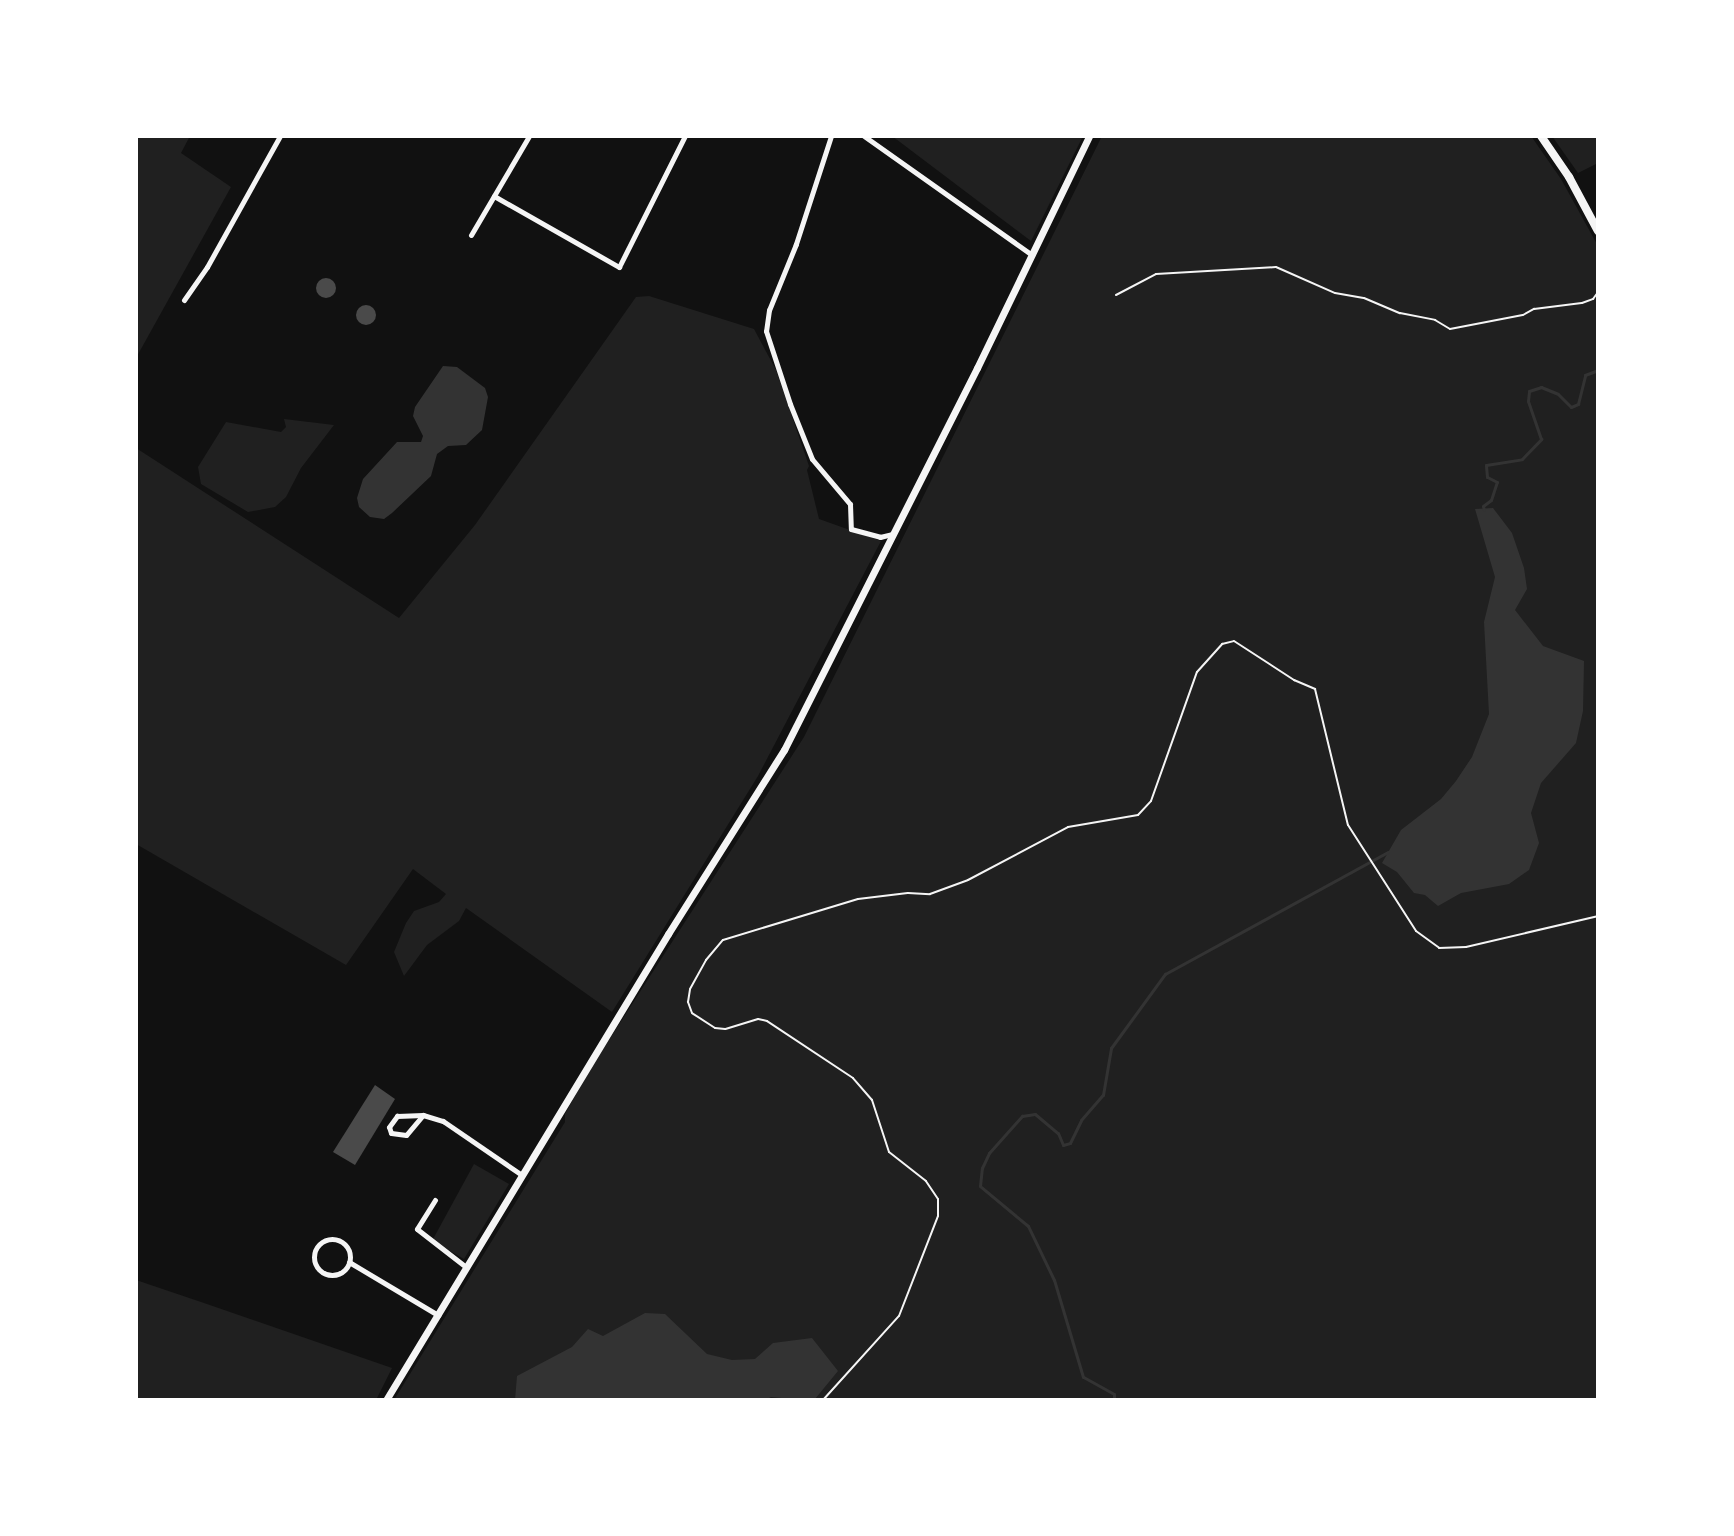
<!DOCTYPE html>
<html>
<head>
<meta charset="utf-8">
<style>
	body { margin:0 }
	#map { position:relative; width:1734px; height:1536px; overflow:hidden; background:#111; font-family:"Source Sans 3",sans-serif }
	div>[style] { position:absolute }
	[style*='--x'] { left:calc(var(--x)*1px); top:calc(var(--y)*1px); width:calc(var(--w)*1px); rotate:calc(var(--a)*1deg) }
	.green>* { inset:0; background:#202020 }
	.water>* { inset:0; background:#333 }
	.stream>* { height:3px; margin:-1.5px; padding:0 1.5px; transform-origin:1.5px; border-radius:1.5px; background:#333 }
	.building>* { inset:0; background:#4a4a4a }
	.round { border-radius:50% }
	.path>* { height:2px; margin:-1px; padding:0 1px; transform-origin:1px; border-radius:1px; background:#f5f5f5 }
	.minor>* { height:5px; margin:-2.5px; padding:0 2.5px; transform-origin:2.5px; border-radius:2.5px; background:#f5f5f5 }
	.minor>.ring { margin:-2.5px; padding:0; box-sizing:content-box; background:none; border:5px solid #f5f5f5; border-radius:50% }
	.tertiary>* { height:7px; margin:-3.5px; padding:0 3.5px; transform-origin:3.5px; border-radius:3.5px; background:#f5f5f5 }
	.secondary>* { height:8px; margin:-4px; padding:0 4px; transform-origin:4px; border-radius:4px; background:#f5f5f5 }
	span { translate:-50% -50%; white-space:nowrap; text-align:center; line-height:1.15; -webkit-text-stroke:8px #fff; paint-order:stroke }
	.frame { position:absolute; inset:0; border:138px solid #fff; pointer-events:none }
</style>
</head>
<body>
<div id="map">
	<div class="green">
		<div style="clip-path:polygon(136px 136px,190px 136px,181px 153px,231px 187px,136px 358px)"></div>
		<div style="clip-path:polygon(892px 136px,1083px 136px,1031px 241px)"></div>
		<div style="clip-path:polygon(1102px 136px,1531px 136px,1561px 179px,1598px 246px,1598px 1400px,394px 1400px,565px 1122px,565px 1114px,589px 1071px,804px 737px)"></div>
		<div style="clip-path:polygon(1552px 136px,1598px 136px,1598px 163px,1578px 173px)"></div>
		<div style="clip-path:polygon(649px 296px,754px 329px,776px 370px,809px 466px,807px 470px,819px 519px,881px 541px,758px 776px,612px 1012px,466px 908px,459px 921px,427px 945px,404px 976px,394px 952px,406px 923px,414px 911px,439px 902px,446px 894px,413px 869px,346px 965px,136px 844px,136px 448px,399px 618px,475px 525px,636px 297px)"></div>
		<div style="clip-path:polygon(284px 419px,334px 425px,301px 468px,286px 497px,275px 507px,248px 512px,201px 484px,198px 467px,226px 422px,281px 432px,286px 427px)"></div>
		<div style="clip-path:polygon(474px 1164px,509px 1184px,464px 1259px,432px 1241px)"></div>
		<div style="clip-path:polygon(136px 1280px,204px 1303px,392px 1368px,376px 1400px,136px 1400px)"></div>
	</div>
	<div class="water">
		<div style="clip-path:polygon(443px 366px,457px 367px,485px 388px,488px 397px,482px 430px,466px 445px,448px 446px,437px 454px,431px 476px,392px 513px,384px 519px,370px 517px,359px 507px,357px 498px,363px 479px,397px 442px,421px 442px,423px 436px,413px 416px,415px 407px)"></div>
		<div style="clip-path:polygon(1493px 508px,1512px 533px,1524px 568px,1527px 589px,1515px 610px,1543px 646px,1584px 661px,1583px 711px,1576px 743px,1541px 783px,1531px 813px,1539px 843px,1529px 870px,1509px 884px,1461px 893px,1438px 906px,1425px 895px,1414px 893px,1397px 872px,1382px 863px,1401px 830px,1441px 799px,1456px 781px,1472px 757px,1489px 714px,1484px 622px,1495px 577px,1475px 509px)"></div>
		<div style="clip-path:polygon(645px 1313px,665px 1314px,707px 1354px,732px 1360px,755px 1359px,773px 1343px,812px 1338px,838px 1371px,815px 1399px,803px 1400px,771px 1397px,765px 1400px,515px 1400px,517px 1376px,572px 1347px,588px 1329px,603px 1336px)"></div>
	</div>
	<div class="stream">
		<div style="--x:1484;--y:510;--w:4;--a:-104"></div>
		<div style="--x:1483;--y:506;--w:10;--a:-37"></div>
		<div style="--x:1491;--y:500;--w:19;--a:-72"></div>
		<div style="--x:1497;--y:482;--w:11;--a:-153"></div>
		<div style="--x:1487;--y:477;--w:12;--a:-95"></div>
		<div style="--x:1486;--y:465;--w:36;--a:-9"></div>
		<div style="--x:1522;--y:459;--w:28;--a:-46"></div>
		<div style="--x:1541;--y:439;--w:40;--a:-108.9"></div>
		<div style="--x:1528;--y:401;--w:10;--a:-84"></div>
		<div style="--x:1529;--y:391;--w:13;--a:-18"></div>
		<div style="--x:1541;--y:387;--w:18;--a:22"></div>
		<div style="--x:1558;--y:394;--w:18;--a:45"></div>
		<div style="--x:1571;--y:407;--w:8;--a:-23"></div>
		<div style="--x:1578;--y:404;--w:30;--a:-76"></div>
		<div style="--x:1585;--y:375;--w:14;--a:-21"></div>
		<div style="--x:1114;--y:1400;--w:6;--a:-90"></div>
		<div style="--x:1114;--y:1394;--w:35;--a:-151"></div>
		<div style="--x:1083;--y:1377;--w:101;--a:-106.6"></div>
		<div style="--x:1054;--y:1280;--w:60;--a:-115.7"></div>
		<div style="--x:1028;--y:1226;--w:62;--a:-140.2"></div>
		<div style="--x:980;--y:1186;--w:18;--a:-84"></div>
		<div style="--x:982;--y:1168;--w:17;--a:-65"></div>
		<div style="--x:989;--y:1153;--w:50;--a:-48.3"></div>
		<div style="--x:1022;--y:1116;--w:13;--a:-9"></div>
		<div style="--x:1035;--y:1114;--w:30;--a:40"></div>
		<div style="--x:1058;--y:1133;--w:13;--a:67"></div>
		<div style="--x:1063;--y:1145;--w:7;--a:-16"></div>
		<div style="--x:1070;--y:1143;--w:25;--a:-64"></div>
		<div style="--x:1081;--y:1120;--w:33;--a:-49"></div>
		<div style="--x:1103;--y:1095;--w:48;--a:-80.3"></div>
		<div style="--x:1111;--y:1048;--w:92;--a:-53.9"></div>
		<div style="--x:1165;--y:974;--w:254;--a:-28.7"></div>
	</div>
	<div class="building">
		<div class="round" style="left:316px;top:278px;width:20px;height:20px"></div>
		<div class="round" style="left:356px;top:305px;width:20px;height:20px"></div>
		<div style="clip-path:polygon(375px 1085px,395px 1099px,355px 1165px,333px 1152px)"></div>
	</div>
	<div class="path">
		<div style="--x:1116;--y:295;--w:45;--a:-27.7"></div>
		<div style="--x:1156;--y:274;--w:120;--a:-3.3"></div>
		<div style="--x:1276;--y:267;--w:64;--a:23.8"></div>
		<div style="--x:1335;--y:293;--w:29;--a:10"></div>
		<div style="--x:1364;--y:298;--w:39;--a:23"></div>
		<div style="--x:1400;--y:313;--w:36;--a:11"></div>
		<div style="--x:1435;--y:320;--w:17;--a:31"></div>
		<div style="--x:1450;--y:329;--w:74;--a:-10.9"></div>
		<div style="--x:1523;--y:315;--w:13;--a:-29"></div>
		<div style="--x:1534;--y:309;--w:48;--a:-7.1"></div>
		<div style="--x:1582;--y:303;--w:12;--a:-20"></div>
		<div style="--x:1593;--y:299;--w:9;--a:-54"></div>
		<div style="--x:823;--y:1400;--w:113;--a:-47.9"></div>
		<div style="--x:899;--y:1316;--w:107;--a:-68.7"></div>
		<div style="--x:938;--y:1216;--w:17;--a:-90"></div>
		<div style="--x:938;--y:1199;--w:22;--a:-124"></div>
		<div style="--x:926;--y:1181;--w:47;--a:-141.9"></div>
		<div style="--x:889;--y:1152;--w:55;--a:-108.1"></div>
		<div style="--x:872;--y:1100;--w:29;--a:-131"></div>
		<div style="--x:853;--y:1078;--w:103;--a:-146.5"></div>
		<div style="--x:767;--y:1021;--w:9;--a:-167"></div>
		<div style="--x:758;--y:1019;--w:34;--a:163"></div>
		<div style="--x:725;--y:1029;--w:10;--a:-174"></div>
		<div style="--x:715;--y:1028;--w:27;--a:-147"></div>
		<div style="--x:692;--y:1013;--w:12;--a:-110"></div>
		<div style="--x:688;--y:1002;--w:13;--a:-81"></div>
		<div style="--x:690;--y:989;--w:33;--a:-61"></div>
		<div style="--x:706;--y:960;--w:26;--a:-50"></div>
		<div style="--x:723;--y:940;--w:141;--a:-16.9"></div>
		<div style="--x:858;--y:899;--w:50;--a:-6.8"></div>
		<div style="--x:908;--y:893;--w:22;--a:3"></div>
		<div style="--x:930;--y:894;--w:40;--a:-20.2"></div>
		<div style="--x:968;--y:880;--w:113;--a:-27.9"></div>
		<div style="--x:1068;--y:827;--w:71;--a:-9.7"></div>
		<div style="--x:1138;--y:815;--w:19;--a:-47"></div>
		<div style="--x:1151;--y:801;--w:137;--a:-70.4"></div>
		<div style="--x:1197;--y:672;--w:38;--a:-48"></div>
		<div style="--x:1222;--y:644;--w:12;--a:-14"></div>
		<div style="--x:1234;--y:641;--w:72;--a:33"></div>
		<div style="--x:1294;--y:680;--w:23;--a:23"></div>
		<div style="--x:1315;--y:689;--w:140;--a:76.4"></div>
		<div style="--x:1348;--y:825;--w:126;--a:57.3"></div>
		<div style="--x:1416;--y:931;--w:29;--a:36"></div>
		<div style="--x:1439;--y:948;--w:27;--a:-2"></div>
		<div style="--x:1466;--y:947;--w:136;--a:-13.2"></div>
	</div>
	<div class="minor">
		<div style="--x:831;--y:136;--w:114;--a:108"></div>
		<div style="--x:796;--y:244;--w:71;--a:112.2"></div>
		<div style="--x:769;--y:310;--w:21;--a:98"></div>
		<div style="--x:766;--y:331;--w:77;--a:71.8"></div>
		<div style="--x:790;--y:404;--w:59;--a:68.2"></div>
		<div style="--x:812;--y:459;--w:59;--a:49.8"></div>
		<div style="--x:850;--y:504;--w:25;--a:88"></div>
		<div style="--x:851;--y:529;--w:30;--a:15"></div>
		<div style="--x:880;--y:537;--w:12;--a:-14"></div>
		<div style="--x:864;--y:136;--w:206;--a:35.3"></div>
		<div style="--x:494;--y:196;--w:144;--a:29.6"></div>
		<div style="--x:619;--y:267;--w:147;--a:-63.3"></div>
		<div style="--x:471;--y:235;--w:115;--a:-59.6"></div>
		<div style="--x:184;--y:300;--w:40;--a:-55.1"></div>
		<div style="--x:207;--y:267;--w:150;--a:-60.9"></div>
		<div style="--x:423;--y:1115;--w:26;--a:130"></div>
		<div style="--x:406;--y:1135;--w:15;--a:-172"></div>
		<div style="--x:391;--y:1133;--w:6;--a:-108"></div>
		<div style="--x:389;--y:1127;--w:14;--a:-54"></div>
		<div style="--x:397;--y:1116;--w:26;--a:-2"></div>
		<div style="--x:423;--y:1115;--w:21;--a:17"></div>
		<div style="--x:443;--y:1121;--w:96;--a:34.4"></div>
		<div style="--x:435;--y:1200;--w:34;--a:122"></div>
		<div style="--x:417;--y:1229;--w:62;--a:37.8"></div>
		<div class="ring" style="left:314px;top:1239px;width:31px;height:31px"></div>
		<div style="--x:349;--y:1262;--w:104;--a:30.8"></div>
	</div>
	<div class="tertiary">
		<div style="--x:386;--y:1400;--w:545;--a:-58.82"></div>
		<div style="--x:668;--y:934;--w:218;--a:-57.8"></div>
		<div style="--x:784;--y:750;--w:428;--a:-63.2"></div>
		<div style="--x:977;--y:368;--w:258;--a:-64.2"></div>
	</div>
	<div class="secondary">
		<div style="--x:1541;--y:136;--w:50;--a:55.7"></div>
		<div style="--x:1569;--y:177;--w:61;--a:61.8"></div>
	</div>
	<div class="frame"></div>
</div>
</body>
</html>
